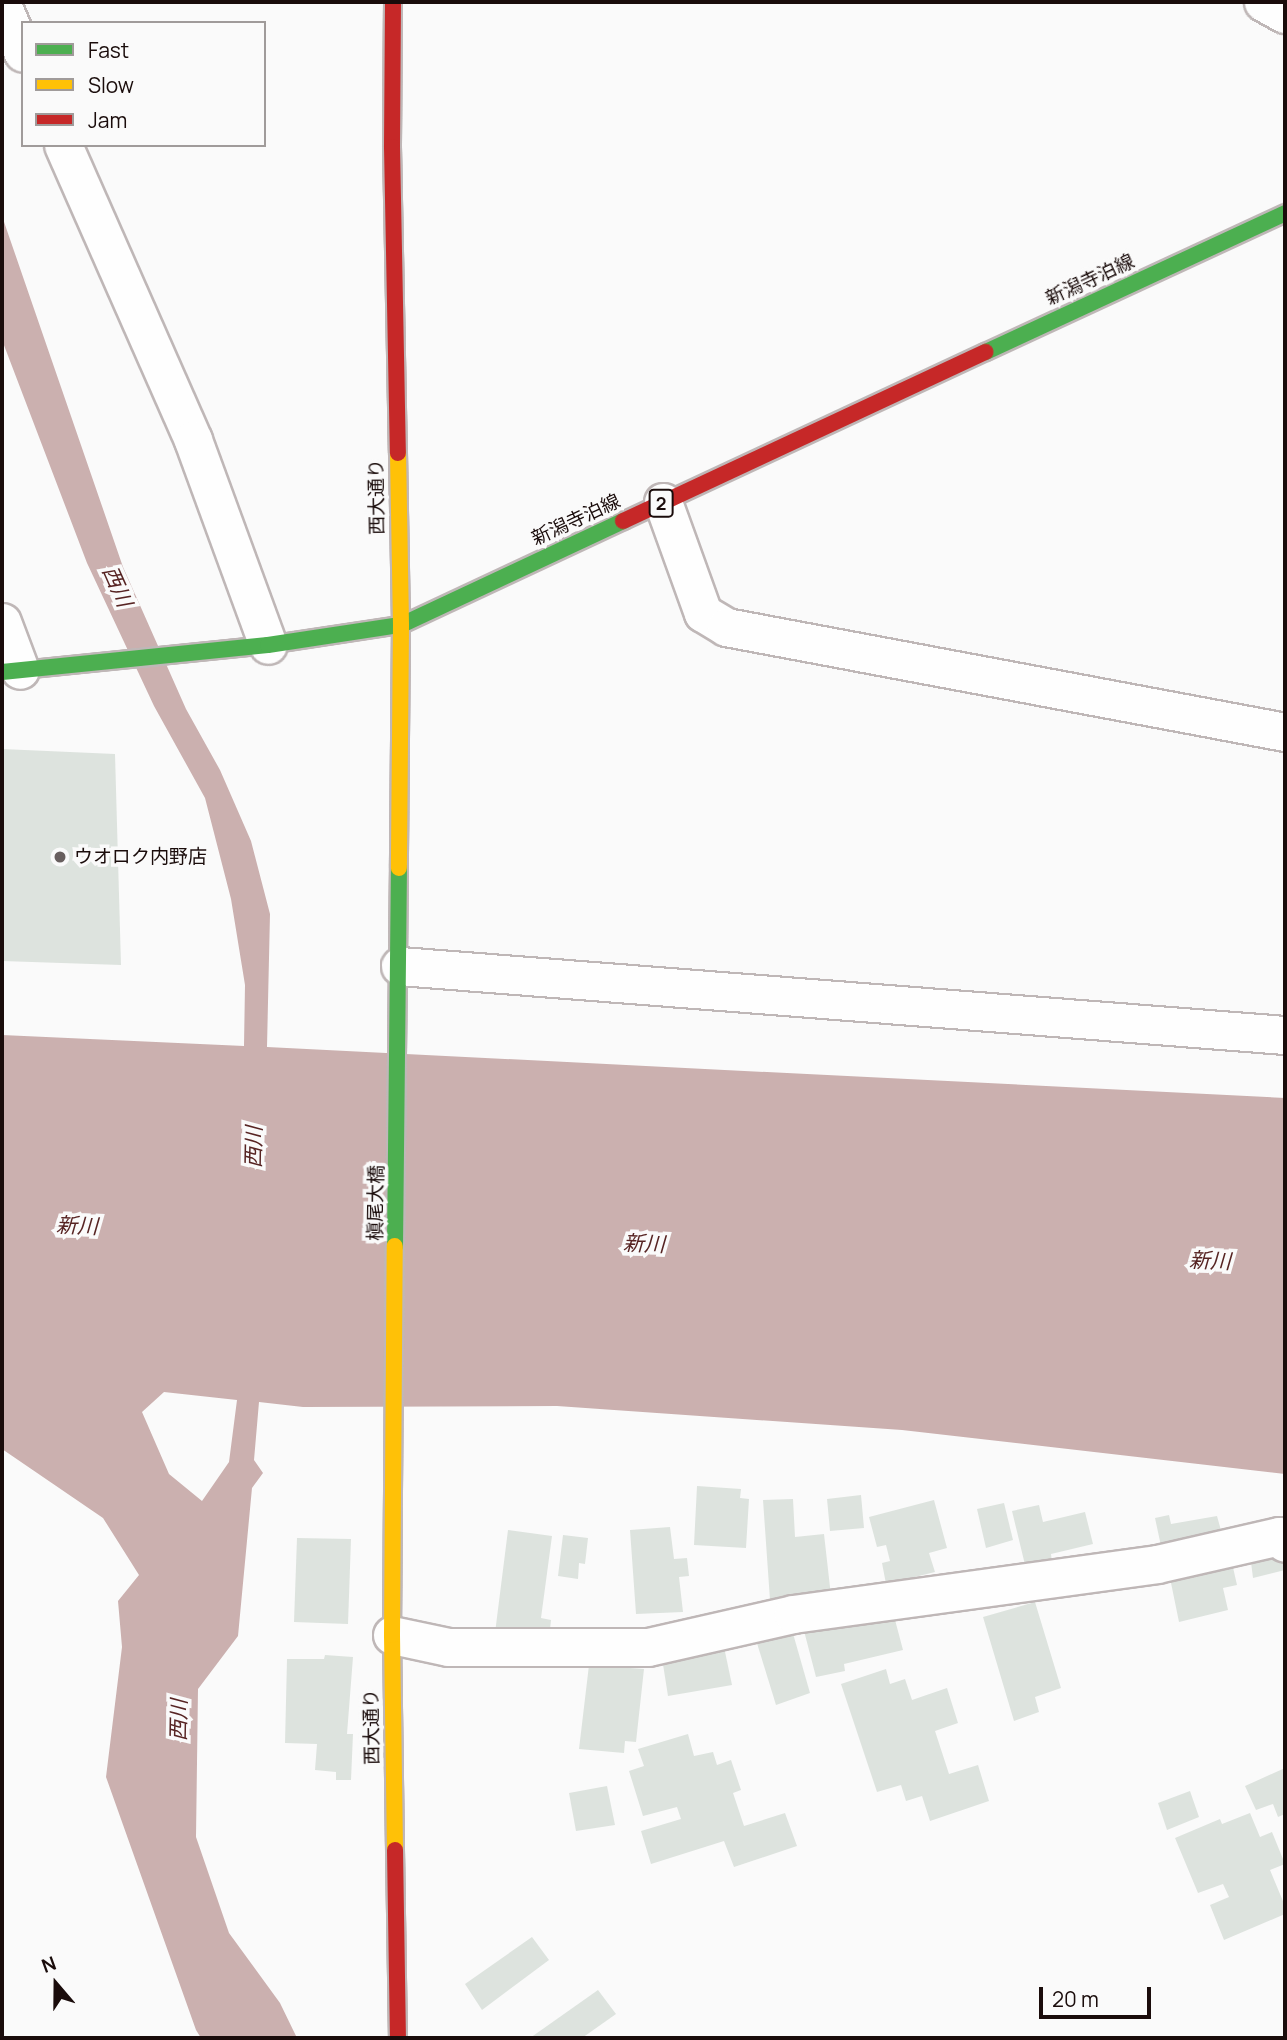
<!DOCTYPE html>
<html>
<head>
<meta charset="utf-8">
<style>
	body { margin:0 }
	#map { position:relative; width:1287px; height:2040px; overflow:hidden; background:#fafafa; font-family:Manrope,"Noto Sans JP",sans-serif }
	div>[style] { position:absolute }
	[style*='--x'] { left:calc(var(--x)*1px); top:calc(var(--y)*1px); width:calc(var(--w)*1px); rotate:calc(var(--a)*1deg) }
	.water>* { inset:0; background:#cbb0af }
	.building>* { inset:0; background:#dde3de }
	.roads { filter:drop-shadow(2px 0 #bfb7b7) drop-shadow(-2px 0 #bfb7b7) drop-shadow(0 2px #bfb7b7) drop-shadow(0 -2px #bfb7b7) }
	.street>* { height:37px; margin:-18.5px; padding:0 18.5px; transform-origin:18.5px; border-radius:18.5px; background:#fefefe }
	.fast>* { height:16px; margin:-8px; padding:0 8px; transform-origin:8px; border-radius:8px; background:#4caf50 }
	.slow>* { height:16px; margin:-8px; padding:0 8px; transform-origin:8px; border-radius:8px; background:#ffc107 }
	.jam>* { height:16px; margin:-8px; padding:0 8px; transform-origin:8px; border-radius:8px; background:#c62828 }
	.dots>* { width:19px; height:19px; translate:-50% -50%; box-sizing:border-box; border:4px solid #fafafa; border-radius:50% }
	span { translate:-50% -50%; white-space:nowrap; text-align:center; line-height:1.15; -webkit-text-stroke:7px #fafafa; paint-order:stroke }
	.shield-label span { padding:2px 5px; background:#fafafa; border:2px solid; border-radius:5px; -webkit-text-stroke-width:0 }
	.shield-label { font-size:18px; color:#1a0c0b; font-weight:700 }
	.street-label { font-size:19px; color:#1a0c0b }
	.poi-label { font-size:19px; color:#1a0c0b }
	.left { translate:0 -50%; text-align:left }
	.water-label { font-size:21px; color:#572423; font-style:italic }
	.frame { position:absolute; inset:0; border:4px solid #1a0c0b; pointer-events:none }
	.legend { position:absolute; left:21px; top:21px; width:245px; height:126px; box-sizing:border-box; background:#fafafa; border:2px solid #a09b9a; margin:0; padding:9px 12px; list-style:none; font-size:21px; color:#1a0c0b }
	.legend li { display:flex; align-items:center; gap:14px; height:35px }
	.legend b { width:35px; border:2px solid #a09b9a }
	.north { position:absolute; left:21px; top:1949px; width:70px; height:70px; -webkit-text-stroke:5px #fafafa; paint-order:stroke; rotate:340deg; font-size:19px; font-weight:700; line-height:28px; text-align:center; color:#1a0c0b }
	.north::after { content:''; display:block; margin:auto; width:24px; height:32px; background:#1a0c0b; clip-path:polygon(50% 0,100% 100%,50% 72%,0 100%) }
	.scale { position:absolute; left:1039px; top:1987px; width:112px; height:32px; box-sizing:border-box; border:4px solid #1a0c0b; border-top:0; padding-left:9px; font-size:21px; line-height:24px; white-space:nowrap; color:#1a0c0b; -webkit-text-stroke:5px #fafafa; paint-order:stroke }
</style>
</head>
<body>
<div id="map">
	<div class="water">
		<div style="clip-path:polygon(evenodd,2px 216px,123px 567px,186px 709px,220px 770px,251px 841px,270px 914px,267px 1047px,1285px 1098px,1285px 1474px,902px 1430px,557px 1406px,303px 1407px,259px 1402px,254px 1460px,263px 1473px,252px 1488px,238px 1636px,198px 1689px,196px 1837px,229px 1933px,280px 2003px,297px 2038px,201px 2038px,196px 2030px,106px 1777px,122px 1647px,118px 1601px,139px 1575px,103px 1518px,2px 1449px,2px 1035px,244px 1046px,245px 985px,231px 899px,205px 798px,154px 706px,87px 563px,2px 340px,2px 216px,164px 1392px,237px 1400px,229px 1462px,202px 1501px,169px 1474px,142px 1412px,164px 1392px)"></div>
	</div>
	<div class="building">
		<div style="clip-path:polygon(2px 749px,115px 754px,121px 965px,2px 961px)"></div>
		<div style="clip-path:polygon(697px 1486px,741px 1489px,740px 1498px,749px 1499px,746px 1548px,694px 1545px)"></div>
		<div style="clip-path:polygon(861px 1495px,864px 1528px,830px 1531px,827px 1499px)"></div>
		<div style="clip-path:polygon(793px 1499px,795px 1537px,824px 1534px,831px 1596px,770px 1600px,763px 1500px)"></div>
		<div style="clip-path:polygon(934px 1500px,947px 1548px,929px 1553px,935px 1572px,886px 1584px,882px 1563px,890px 1561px,886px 1545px,877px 1547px,869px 1517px)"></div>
		<div style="clip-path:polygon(1004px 1503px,1013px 1540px,986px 1548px,977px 1509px)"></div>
		<div style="clip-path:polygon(1039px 1505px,1043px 1522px,1085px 1512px,1093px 1544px,1051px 1554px,1052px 1563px,1026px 1569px,1012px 1511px)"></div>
		<div style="clip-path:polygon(1169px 1515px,1171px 1524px,1217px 1516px,1222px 1534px,1161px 1546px,1155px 1518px)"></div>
		<div style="clip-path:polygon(670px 1527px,674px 1559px,687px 1558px,689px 1576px,679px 1577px,683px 1612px,636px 1614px,630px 1530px)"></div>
		<div style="clip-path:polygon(508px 1530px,552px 1536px,541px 1618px,551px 1620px,549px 1639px,495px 1633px)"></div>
		<div style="clip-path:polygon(563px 1535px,588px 1538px,585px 1564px,579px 1563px,578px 1579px,558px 1576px)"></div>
		<div style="clip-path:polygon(297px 1538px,351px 1539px,348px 1624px,294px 1622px)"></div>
		<div style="clip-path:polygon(1284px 1555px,1285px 1570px,1253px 1578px,1251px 1562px)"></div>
		<div style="clip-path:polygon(1232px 1563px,1237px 1585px,1223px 1588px,1228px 1610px,1179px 1622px,1170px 1578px)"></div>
		<div style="clip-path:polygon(1035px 1602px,1061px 1688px,1035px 1697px,1039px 1712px,1014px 1721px,983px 1617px)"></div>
		<div style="clip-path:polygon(850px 1616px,853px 1626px,894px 1616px,903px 1650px,844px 1664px,845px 1671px,816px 1677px,803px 1627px)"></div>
		<div style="clip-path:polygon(792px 1630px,810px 1693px,776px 1705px,756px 1640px)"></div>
		<div style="clip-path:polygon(724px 1647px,732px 1685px,668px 1696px,662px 1658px)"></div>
		<div style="clip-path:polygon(325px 1655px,353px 1657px,347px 1734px,353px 1734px,351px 1780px,336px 1780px,336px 1772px,315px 1770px,317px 1744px,285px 1743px,287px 1659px,324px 1659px)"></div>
		<div style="clip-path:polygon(589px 1665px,644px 1669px,636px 1742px,625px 1741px,624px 1753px,579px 1749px)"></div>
		<div style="clip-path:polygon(886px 1669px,890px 1684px,905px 1679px,912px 1700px,947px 1688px,958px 1723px,935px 1731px,949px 1774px,978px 1765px,989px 1801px,930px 1821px,922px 1796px,906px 1801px,901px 1785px,877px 1792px,841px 1684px)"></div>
		<div style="clip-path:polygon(688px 1734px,694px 1756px,713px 1752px,717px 1765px,731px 1760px,741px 1790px,733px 1793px,744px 1826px,785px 1813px,797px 1846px,734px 1867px,724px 1841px,651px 1864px,641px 1831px,681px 1819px,677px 1807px,643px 1816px,629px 1771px,644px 1766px,638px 1749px)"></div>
		<div style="clip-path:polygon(1285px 1768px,1285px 1814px,1278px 1817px,1273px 1804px,1256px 1810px,1245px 1786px)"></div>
		<div style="clip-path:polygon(607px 1786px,615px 1825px,576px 1831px,569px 1793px)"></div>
		<div style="clip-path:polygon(1190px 1791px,1199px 1817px,1167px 1830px,1158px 1803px)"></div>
		<div style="clip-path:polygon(1250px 1813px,1260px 1837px,1272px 1832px,1285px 1864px,1270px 1870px,1285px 1906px,1285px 1914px,1224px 1940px,1210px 1905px,1229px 1897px,1223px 1884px,1198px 1893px,1175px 1838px,1220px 1819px,1222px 1824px)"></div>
		<div style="clip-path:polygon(532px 1937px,549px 1960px,482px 2010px,465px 1984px)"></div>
		<div style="clip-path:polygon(598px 1990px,616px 2014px,582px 2038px,530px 2038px)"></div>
	</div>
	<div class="roads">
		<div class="street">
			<div style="--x:1263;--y:2;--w:25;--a:29"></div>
			<div style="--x:2;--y:5;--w:52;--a:66.4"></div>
			<div style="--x:63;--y:145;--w:322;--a:66.2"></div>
			<div style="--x:193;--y:440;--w:218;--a:69.9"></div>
			<div style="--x:663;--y:502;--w:118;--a:70.2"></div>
			<div style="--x:703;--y:613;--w:27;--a:31"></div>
			<div style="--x:726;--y:627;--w:569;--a:10.64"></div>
			<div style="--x:2;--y:622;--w:51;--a:69.4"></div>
			<div style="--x:400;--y:966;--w:888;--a:4.46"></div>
			<div style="--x:392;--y:1635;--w:57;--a:12.1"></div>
			<div style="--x:448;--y:1647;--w:200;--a:0"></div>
			<div style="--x:648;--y:1647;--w:149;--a:-12.8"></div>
			<div style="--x:793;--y:1614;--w:367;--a:-7.8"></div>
			<div style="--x:1157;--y:1564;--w:125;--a:-12.9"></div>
			<div style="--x:1279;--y:1536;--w:9;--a:49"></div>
		</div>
		<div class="fast">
			<div style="--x:986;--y:352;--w:330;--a:-24.9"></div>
			<div style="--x:2;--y:672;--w:267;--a:-5.8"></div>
			<div style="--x:268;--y:645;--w:134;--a:-8.6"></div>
			<div style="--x:401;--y:625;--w:245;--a:-25.1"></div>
			<div style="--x:395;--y:1246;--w:378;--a:-89.4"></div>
		</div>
		<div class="slow">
			<div style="--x:398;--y:453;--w:172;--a:89"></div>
			<div style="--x:401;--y:625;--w:243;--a:90.5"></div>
			<div style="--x:395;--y:1850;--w:215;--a:-90.8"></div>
			<div style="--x:392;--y:1635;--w:389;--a:-89.6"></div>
		</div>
		<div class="jam">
			<div style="--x:393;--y:2;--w:145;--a:90.4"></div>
			<div style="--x:392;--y:147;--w:306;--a:88.9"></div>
			<div style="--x:623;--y:521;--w:400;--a:-25"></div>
			<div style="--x:395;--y:1850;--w:188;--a:89.1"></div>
		</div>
	</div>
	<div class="dots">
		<div style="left:60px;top:857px;background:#685f5f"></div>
	</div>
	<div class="shield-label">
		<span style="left:661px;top:503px">2</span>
	</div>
	<div class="street-label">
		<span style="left:1090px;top:280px;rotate:-25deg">新潟寺泊線</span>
		<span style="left:377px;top:497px;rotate:-91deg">西大通り</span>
		<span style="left:576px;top:520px;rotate:-25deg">新潟寺泊線</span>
		<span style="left:376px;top:1203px;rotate:-89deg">槇尾大橋</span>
		<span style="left:372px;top:1727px;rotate:-91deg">西大通り</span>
	</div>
	<div class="poi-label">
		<span class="left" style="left:74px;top:857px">ウオロク内野店</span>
	</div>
	<div class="water-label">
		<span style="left:118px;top:586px;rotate:66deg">西川</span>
		<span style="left:253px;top:1147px;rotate:-89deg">西川</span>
		<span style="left:77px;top:1225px;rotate:2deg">新川</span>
		<span style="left:644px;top:1243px;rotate:2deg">新川</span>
		<span style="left:1210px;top:1260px;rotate:2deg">新川</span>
		<span style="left:178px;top:1720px;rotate:-89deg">西川</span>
	</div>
	<div class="frame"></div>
	<ul class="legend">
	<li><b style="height:9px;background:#4caf50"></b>Fast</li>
	<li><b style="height:9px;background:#ffc107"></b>Slow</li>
	<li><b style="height:9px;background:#c62828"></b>Jam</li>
	</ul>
	<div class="north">N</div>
	<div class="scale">20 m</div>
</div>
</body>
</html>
